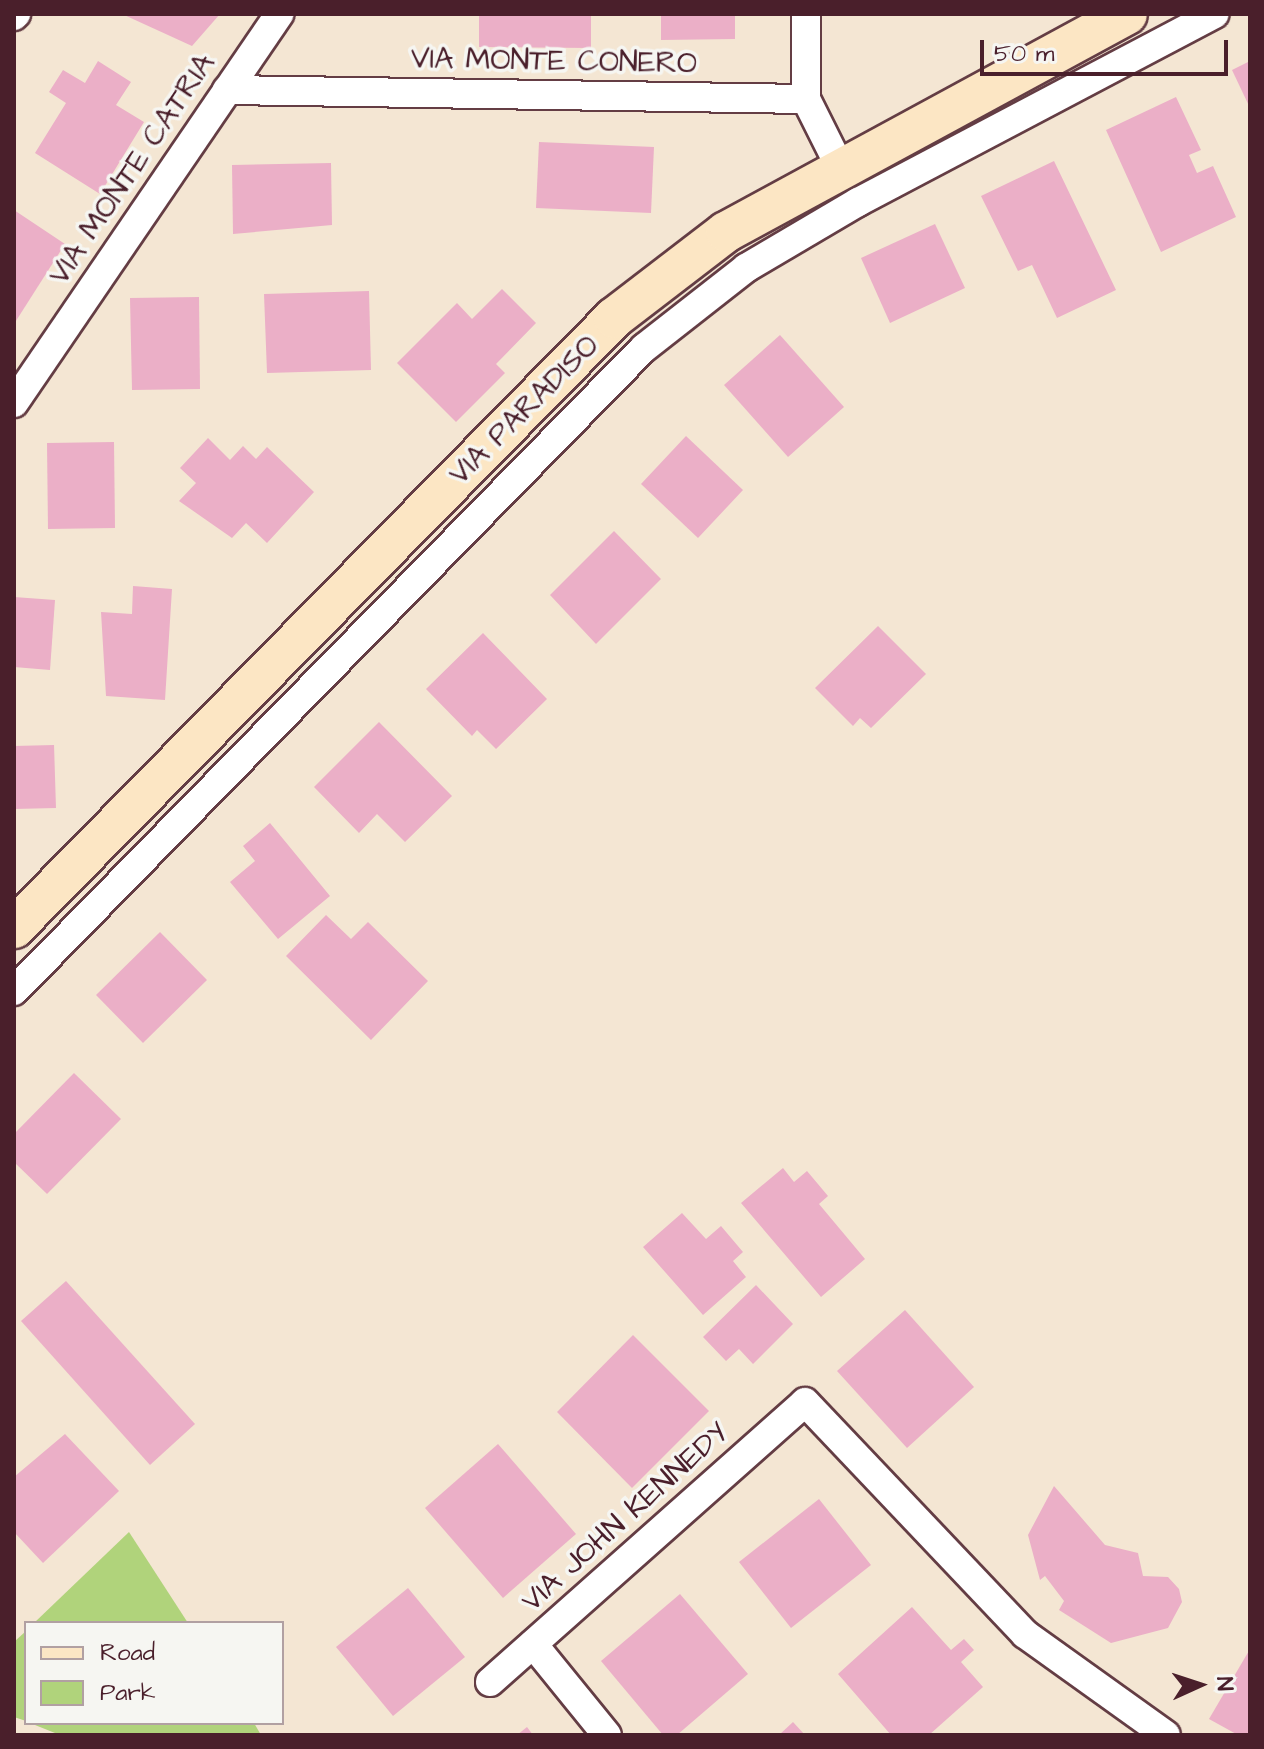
<!DOCTYPE html>
<html>
<head>
<meta charset="utf-8">
<style>
	body { margin:0 }
	#map { position:relative; width:1264px; height:1749px; overflow:hidden; background:#f4e6d3; font-family:"Architects Daughter",sans-serif }
	div>[style] { position:absolute }
	[style*='--x'] { left:calc(var(--x)*1px); top:calc(var(--y)*1px); width:calc(var(--w)*1px); rotate:calc(var(--a)*1deg) }
	.green>* { inset:0; background:#b0d37b }
	.building>* { inset:0; background:#ebafc7 }
	.roads { filter:drop-shadow(2px 0 #643d44) drop-shadow(-2px 0 #643d44) drop-shadow(0 2px #643d44) drop-shadow(0 -2px #643d44) }
	.minor>* { height:28px; margin:-14px; padding:0 14px; transform-origin:14px; border-radius:14px; background:#fff }
	.secondary>* { height:40px; margin:-20px; padding:0 20px; transform-origin:20px; border-radius:20px; background:#fce6c4 }
	span { translate:-50% -50%; white-space:nowrap; text-align:center; line-height:1.15; -webkit-text-stroke:7px #f6f6f2; paint-order:stroke }
	.street-label { font-size:30px; color:#4a1f2b }
	.frame { position:absolute; inset:0; border:16px solid #4a1f2b; pointer-events:none }
	.legend { position:absolute; left:24px; top:1621px; width:260px; height:104px; box-sizing:border-box; background:#f6f6f2; border:2px solid #b1a0a2; margin:0; padding:10px 14px; list-style:none; font-size:24px; color:#4a1f2b }
	.legend li { display:flex; align-items:center; gap:16px; height:40px }
	.legend b { width:40px; border:2px solid #b1a0a2 }
	.north { position:absolute; left:1160px; top:1645px; width:80px; height:80px; -webkit-text-stroke:6px #f6f6f2; paint-order:stroke; rotate:87deg; font-size:22px; font-weight:700; line-height:32px; text-align:center; color:#4a1f2b }
	.north::after { content:''; display:block; margin:auto; width:28px; height:36px; background:#4a1f2b; clip-path:polygon(50% 0,100% 100%,50% 72%,0 100%) }
	.scale { position:absolute; left:980px; top:40px; width:248px; height:36px; box-sizing:border-box; border:4px solid #4a1f2b; border-top:0; padding-left:10px; font-size:24px; line-height:28px; white-space:nowrap; color:#4a1f2b; -webkit-text-stroke:6px #f6f6f2; paint-order:stroke }
</style>
</head>
<body>
<div id="map">
	<div class="green">
		<div style="clip-path:polygon(129px 1532px,188px 1623px,34px 1623px)"></div>
		<div style="clip-path:polygon(26px 1631px,26px 1721px,14px 1717px,14px 1642px)"></div>
		<div style="clip-path:polygon(30px 1723px,254px 1723px,261px 1735px,60px 1735px)"></div>
	</div>
	<div class="building">
		<div style="clip-path:polygon(122px 14px,220px 14px,192px 46px)"></div>
		<div style="clip-path:polygon(479px 14px,591px 14px,591px 48px,479px 47px)"></div>
		<div style="clip-path:polygon(661px 14px,735px 14px,735px 39px,661px 40px)"></div>
		<div style="clip-path:polygon(98px 61px,131px 82px,116px 105px,144px 122px,100px 194px,35px 153px,66px 103px,49px 92px,63px 70px,85px 83px)"></div>
		<div style="clip-path:polygon(1250px 61px,1250px 108px,1232px 70px)"></div>
		<div style="clip-path:polygon(1176px 97px,1201px 150px,1189px 155px,1197px 173px,1213px 166px,1236px 217px,1161px 252px,1106px 130px)"></div>
		<div style="clip-path:polygon(539px 142px,654px 147px,651px 213px,536px 208px)"></div>
		<div style="clip-path:polygon(1054px 161px,1116px 290px,1057px 318px,1032px 265px,1018px 271px,981px 196px)"></div>
		<div style="clip-path:polygon(331px 163px,332px 225px,233px 234px,232px 165px)"></div>
		<div style="clip-path:polygon(14px 210px,65px 244px,14px 324px)"></div>
		<div style="clip-path:polygon(935px 224px,965px 288px,890px 323px,861px 258px)"></div>
		<div style="clip-path:polygon(502px 289px,536px 323px,496px 364px,505px 373px,456px 422px,397px 363px,457px 303px,472px 319px)"></div>
		<div style="clip-path:polygon(369px 291px,371px 370px,267px 373px,264px 294px)"></div>
		<div style="clip-path:polygon(199px 297px,200px 389px,132px 390px,130px 298px)"></div>
		<div style="clip-path:polygon(780px 335px,844px 407px,788px 457px,724px 385px)"></div>
		<div style="clip-path:polygon(686px 436px,743px 490px,698px 538px,641px 484px)"></div>
		<div style="clip-path:polygon(208px 438px,230px 460px,243px 446px,256px 459px,267px 447px,314px 492px,267px 543px,246px 523px,232px 538px,179px 501px,196px 483px,180px 468px)"></div>
		<div style="clip-path:polygon(114px 442px,115px 528px,48px 529px,47px 443px)"></div>
		<div style="clip-path:polygon(614px 531px,661px 579px,596px 644px,550px 595px)"></div>
		<div style="clip-path:polygon(133px 586px,172px 589px,165px 700px,106px 696px,101px 612px,132px 614px)"></div>
		<div style="clip-path:polygon(14px 597px,55px 600px,50px 670px,14px 667px)"></div>
		<div style="clip-path:polygon(878px 626px,926px 674px,871px 728px,860px 718px,853px 726px,815px 688px)"></div>
		<div style="clip-path:polygon(483px 633px,547px 699px,496px 749px,477px 730px,472px 736px,426px 689px)"></div>
		<div style="clip-path:polygon(379px 722px,452px 796px,405px 842px,377px 814px,359px 833px,314px 787px)"></div>
		<div style="clip-path:polygon(54px 745px,56px 808px,14px 809px,14px 746px)"></div>
		<div style="clip-path:polygon(270px 823px,330px 896px,278px 939px,230px 882px,255px 861px,243px 846px)"></div>
		<div style="clip-path:polygon(326px 915px,351px 939px,368px 922px,428px 981px,371px 1040px,286px 956px)"></div>
		<div style="clip-path:polygon(160px 932px,207px 980px,143px 1043px,96px 995px)"></div>
		<div style="clip-path:polygon(74px 1073px,121px 1119px,47px 1194px,14px 1162px,14px 1134px)"></div>
		<div style="clip-path:polygon(783px 1168px,794px 1182px,807px 1171px,828px 1196px,819px 1204px,865px 1259px,821px 1297px,741px 1203px)"></div>
		<div style="clip-path:polygon(682px 1213px,706px 1239px,721px 1226px,743px 1252px,733px 1261px,746px 1277px,703px 1315px,643px 1247px)"></div>
		<div style="clip-path:polygon(66px 1281px,195px 1424px,150px 1465px,21px 1321px)"></div>
		<div style="clip-path:polygon(756px 1285px,793px 1324px,753px 1364px,739px 1349px,726px 1361px,703px 1337px)"></div>
		<div style="clip-path:polygon(905px 1310px,974px 1387px,907px 1448px,837px 1371px)"></div>
		<div style="clip-path:polygon(633px 1335px,709px 1411px,632px 1488px,557px 1412px)"></div>
		<div style="clip-path:polygon(65px 1434px,119px 1491px,43px 1563px,14px 1532px,14px 1477px)"></div>
		<div style="clip-path:polygon(498px 1444px,576px 1534px,503px 1598px,425px 1508px)"></div>
		<div style="clip-path:polygon(1054px 1486px,1105px 1545px,1138px 1553px,1143px 1576px,1168px 1577px,1179px 1589px,1182px 1602px,1168px 1628px,1111px 1643px,1059px 1610px,1064px 1601px,1045px 1576px,1040px 1580px,1028px 1535px)"></div>
		<div style="clip-path:polygon(819px 1499px,871px 1565px,791px 1628px,739px 1562px)"></div>
		<div style="clip-path:polygon(408px 1588px,465px 1657px,393px 1716px,336px 1647px)"></div>
		<div style="clip-path:polygon(680px 1594px,748px 1674px,677px 1735px,663px 1735px,601px 1661px)"></div>
		<div style="clip-path:polygon(912px 1607px,951px 1650px,964px 1639px,974px 1650px,961px 1662px,983px 1687px,929px 1735px,891px 1735px,838px 1674px)"></div>
		<div style="clip-path:polygon(1250px 1649px,1250px 1735px,1238px 1735px,1209px 1719px)"></div>
		<div style="clip-path:polygon(793px 1722px,805px 1735px,779px 1735px)"></div>
		<div style="clip-path:polygon(527px 1727px,533px 1735px,517px 1735px)"></div>
	</div>
	<div class="roads">
		<div class="minor">
			<div style="--x:14;--y:16;--w:3;--a:-45"></div>
			<div style="--x:227;--y:90;--w:579;--a:0.89"></div>
			<div style="--x:806;--y:99;--w:74;--a:63.4"></div>
			<div style="--x:806;--y:99;--w:85;--a:-90"></div>
			<div style="--x:14;--y:403;--w:471;--a:-55.7"></div>
			<div style="--x:14;--y:991;--w:900;--a:-45.59"></div>
			<div style="--x:644;--y:348;--w:130;--a:-38.1"></div>
			<div style="--x:746;--y:268;--w:130;--a:-30.5"></div>
			<div style="--x:858;--y:202;--w:403;--a:-27.8"></div>
			<div style="--x:533;--y:1644;--w:117;--a:50.9"></div>
			<div style="--x:490;--y:1682;--w:421;--a:-41.6"></div>
			<div style="--x:805;--y:1402;--w:320;--a:46.5"></div>
			<div style="--x:1025;--y:1634;--w:173;--a:35.6"></div>
		</div>
		<div class="secondary">
			<div style="--x:14;--y:928;--w:856;--a:-45.47"></div>
			<div style="--x:614;--y:318;--w:141;--a:-37.5"></div>
			<div style="--x:726;--y:232;--w:456;--a:-28.5"></div>
		</div>
	</div>
	<div class="street-label">
		<span style="left:554px;top:61px;rotate:1deg">VIA MONTE CONERO</span>
		<span style="left:132px;top:169px;rotate:-56deg">VIA MONTE CATRIA</span>
		<span style="left:524px;top:410px;rotate:-45deg">VIA PARADISO</span>
		<span style="left:625px;top:1517px;rotate:-42deg">VIA JOHN KENNEDY</span>
	</div>
	<div class="frame"></div>
	<ul class="legend">
	<li><b style="height:10px;background:#fce6c4"></b>Road</li>
	<li><b style="height:22px;background:#b0d37b"></b>Park</li>
	</ul>
	<div class="north">N</div>
	<div class="scale">50 m</div>
</div>
</body>
</html>
